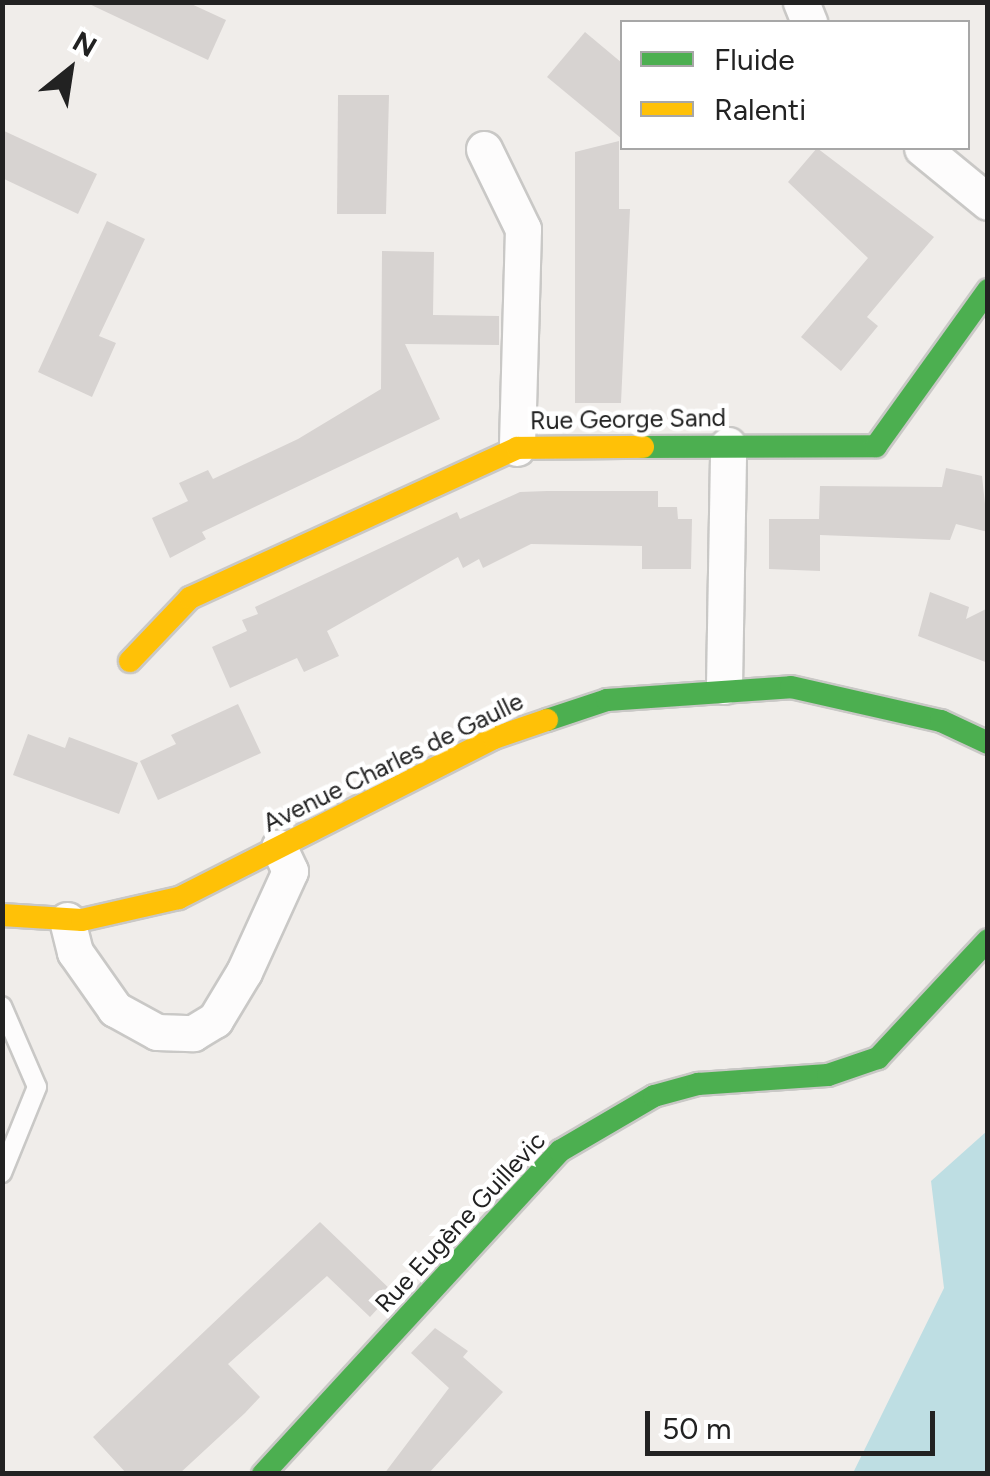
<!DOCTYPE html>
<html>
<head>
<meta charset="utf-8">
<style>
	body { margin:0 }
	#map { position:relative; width:990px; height:1476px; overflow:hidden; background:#f0edea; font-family:Figtree,sans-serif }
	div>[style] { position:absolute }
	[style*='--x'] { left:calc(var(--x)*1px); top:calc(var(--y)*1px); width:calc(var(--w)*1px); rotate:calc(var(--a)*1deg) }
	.water>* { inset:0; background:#bedee3 }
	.building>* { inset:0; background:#d7d3d1 }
	.roads { filter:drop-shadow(2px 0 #c9c8c6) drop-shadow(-2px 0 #c9c8c6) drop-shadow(0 2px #c9c8c6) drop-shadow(0 -2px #c9c8c6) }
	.lane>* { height:18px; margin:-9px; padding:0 9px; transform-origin:9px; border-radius:9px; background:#fdfcfc }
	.street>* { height:35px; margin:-17.5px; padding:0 17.5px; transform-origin:17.5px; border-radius:17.5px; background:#fdfcfc }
	.fast>* { height:22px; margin:-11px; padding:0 11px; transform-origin:11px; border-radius:11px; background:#4caf50 }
	.slow>* { height:22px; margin:-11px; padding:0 11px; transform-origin:11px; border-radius:11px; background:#ffc107 }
	span { translate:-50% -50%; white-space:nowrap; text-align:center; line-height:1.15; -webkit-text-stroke:9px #fff; paint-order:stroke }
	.street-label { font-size:25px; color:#222 }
	.frame { position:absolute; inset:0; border:5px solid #222; pointer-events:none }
	.legend { position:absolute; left:620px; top:20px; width:350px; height:130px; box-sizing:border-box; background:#fff; border:2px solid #a7a7a7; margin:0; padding:12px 18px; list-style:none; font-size:30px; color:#222 }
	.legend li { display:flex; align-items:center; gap:20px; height:50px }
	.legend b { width:50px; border:2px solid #a7a7a7 }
	.north { position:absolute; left:20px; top:20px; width:100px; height:100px; -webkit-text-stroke:8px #fff; paint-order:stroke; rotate:30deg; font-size:28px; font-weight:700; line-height:40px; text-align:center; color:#222 }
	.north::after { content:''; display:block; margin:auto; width:35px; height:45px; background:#222; clip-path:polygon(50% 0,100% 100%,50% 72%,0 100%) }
	.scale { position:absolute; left:645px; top:1411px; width:290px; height:45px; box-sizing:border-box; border:5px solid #222; border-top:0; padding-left:12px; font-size:30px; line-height:35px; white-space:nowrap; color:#222; -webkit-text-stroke:8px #fff; paint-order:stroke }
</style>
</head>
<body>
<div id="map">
	<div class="water">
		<div style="clip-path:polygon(987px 1131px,987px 1473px,853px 1473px,944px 1288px,931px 1181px)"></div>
	</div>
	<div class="building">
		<div style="clip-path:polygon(85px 2px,187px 2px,226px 20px,208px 60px)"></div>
		<div style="clip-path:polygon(585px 32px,622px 63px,622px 139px,547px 77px)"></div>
		<div style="clip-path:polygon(338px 95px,389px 95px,386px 214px,337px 214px)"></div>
		<div style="clip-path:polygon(2px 130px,97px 174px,78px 214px,2px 178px)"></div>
		<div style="clip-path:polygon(619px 141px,619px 209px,630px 209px,621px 403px,575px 403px,575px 152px)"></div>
		<div style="clip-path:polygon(817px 148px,934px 237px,867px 317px,878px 326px,841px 371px,801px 337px,868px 258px,788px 182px)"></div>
		<div style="clip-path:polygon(107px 221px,145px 239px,99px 336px,116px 343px,92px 397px,38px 372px)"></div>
		<div style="clip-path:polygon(382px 251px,434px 252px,433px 315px,499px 316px,499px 345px,405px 344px,440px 419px,202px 532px,206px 539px,170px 558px,152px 518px,188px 501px,179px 483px,208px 470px,213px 479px,298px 439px,381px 389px)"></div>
		<div style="clip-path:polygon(946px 468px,982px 476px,988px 532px,956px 524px,950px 540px,820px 535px,820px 571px,769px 569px,769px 519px,819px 519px,820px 486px,942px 487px)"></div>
		<div style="clip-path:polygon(547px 491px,658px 491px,658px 507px,677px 507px,678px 519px,692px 519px,691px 569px,642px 569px,642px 546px,531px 544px,483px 568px,479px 559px,463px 568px,458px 557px,327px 631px,339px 656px,304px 672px,297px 658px,230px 688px,212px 647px,247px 631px,242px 620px,258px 614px,255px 607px,457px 512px,460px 519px,520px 492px)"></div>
		<div style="clip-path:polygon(930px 592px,969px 607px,966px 619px,988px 608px,988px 663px,918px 636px)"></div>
		<div style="clip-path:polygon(238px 704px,261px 753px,158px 800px,140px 761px,176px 744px,171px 735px)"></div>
		<div style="clip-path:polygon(28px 734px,65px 748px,69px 737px,138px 763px,119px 814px,13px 775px)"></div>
		<div style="clip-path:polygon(320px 1222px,393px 1292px,370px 1317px,327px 1276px,228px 1364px,260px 1397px,245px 1413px,179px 1474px,127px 1474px,93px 1437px)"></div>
		<div style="clip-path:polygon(435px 1328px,468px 1351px,463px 1357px,503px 1392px,428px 1474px,384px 1474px,449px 1388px,411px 1353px)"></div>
	</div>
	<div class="roads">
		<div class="lane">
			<div style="--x:2;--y:1006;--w:88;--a:66.6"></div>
			<div style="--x:37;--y:1087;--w:93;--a:112.1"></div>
		</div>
		<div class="street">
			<div style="--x:801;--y:2;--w:22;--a:68"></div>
			<div style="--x:922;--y:148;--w:85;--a:39.3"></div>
			<div style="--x:484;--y:149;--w:89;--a:64"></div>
			<div style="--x:523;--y:229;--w:219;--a:91.6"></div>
			<div style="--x:724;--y:686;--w:241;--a:-89"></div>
			<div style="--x:67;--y:920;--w:33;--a:76"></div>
			<div style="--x:75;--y:952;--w:70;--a:54.9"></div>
			<div style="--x:115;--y:1009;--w:48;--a:28.7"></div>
			<div style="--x:157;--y:1032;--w:36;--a:2"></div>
			<div style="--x:193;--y:1033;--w:26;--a:-31"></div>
			<div style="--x:215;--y:1020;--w:56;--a:-58.9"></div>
			<div style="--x:244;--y:972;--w:111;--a:-65.5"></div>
			<div style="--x:290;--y:871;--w:26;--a:-115"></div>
		</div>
		<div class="fast">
			<div style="--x:643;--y:447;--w:233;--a:-0.2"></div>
			<div style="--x:876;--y:446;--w:192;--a:-54.3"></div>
			<div style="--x:547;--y:720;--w:63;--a:-18.4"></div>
			<div style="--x:607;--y:700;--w:184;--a:-4"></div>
			<div style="--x:791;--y:687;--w:154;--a:12.8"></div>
			<div style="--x:941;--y:721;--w:52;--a:25.1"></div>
			<div style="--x:263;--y:1474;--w:439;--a:-47.4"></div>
			<div style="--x:560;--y:1151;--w:109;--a:-30.3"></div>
			<div style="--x:654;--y:1096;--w:46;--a:-15.3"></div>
			<div style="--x:698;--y:1084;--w:130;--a:-4"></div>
			<div style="--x:828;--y:1075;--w:53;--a:-18.8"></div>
			<div style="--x:878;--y:1058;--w:161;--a:-47"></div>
		</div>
		<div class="slow">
			<div style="--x:130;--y:661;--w:87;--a:-46.4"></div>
			<div style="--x:190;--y:598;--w:360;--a:-24.6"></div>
			<div style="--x:517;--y:448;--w:126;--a:-0.5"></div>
			<div style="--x:2;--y:915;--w:80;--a:3.6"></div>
			<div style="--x:82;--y:920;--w:99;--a:-12.8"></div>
			<div style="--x:179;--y:898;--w:353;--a:-26.9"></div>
			<div style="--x:494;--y:738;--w:56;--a:-18.8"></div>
		</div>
	</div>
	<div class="street-label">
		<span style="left:628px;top:419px;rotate:-1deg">Rue George Sand</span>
		<span style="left:393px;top:762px;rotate:-26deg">Avenue Charles de Gaulle</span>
		<span style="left:460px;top:1222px;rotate:-47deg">Rue Eugène Guillevic</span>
	</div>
	<div class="frame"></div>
	<ul class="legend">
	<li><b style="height:12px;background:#4caf50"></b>Fluide</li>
	<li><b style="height:12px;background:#ffc107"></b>Ralenti</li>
	</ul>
	<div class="north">N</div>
	<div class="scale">50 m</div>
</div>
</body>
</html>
